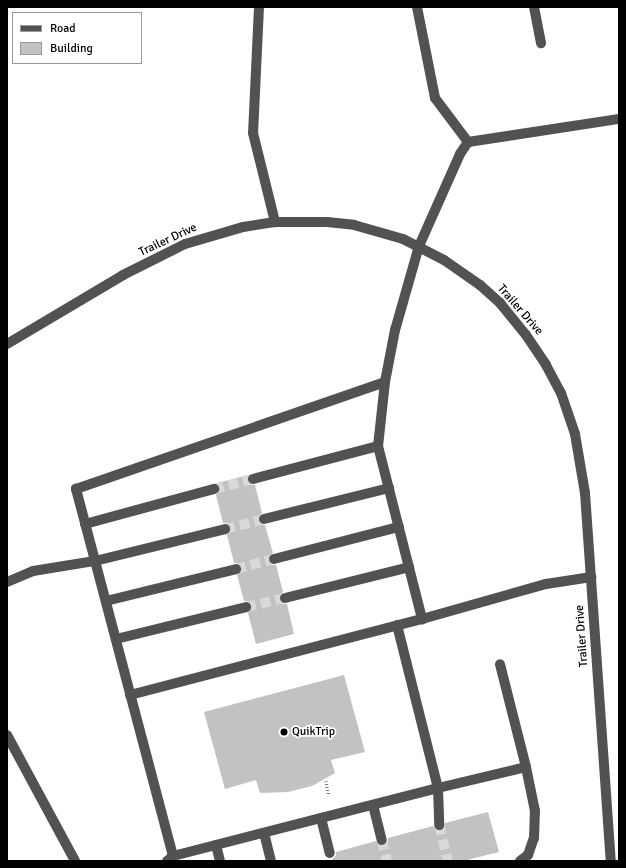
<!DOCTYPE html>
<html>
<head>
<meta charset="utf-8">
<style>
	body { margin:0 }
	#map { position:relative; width:626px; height:868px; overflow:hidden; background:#fff; font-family:Signika,sans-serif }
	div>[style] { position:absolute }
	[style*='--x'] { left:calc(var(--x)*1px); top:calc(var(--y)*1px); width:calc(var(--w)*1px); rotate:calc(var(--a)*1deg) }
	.building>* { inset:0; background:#c2c2c2 }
	.minor-tunnel>* { height:10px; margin-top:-5px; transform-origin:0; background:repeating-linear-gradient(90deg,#d9d9d9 0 10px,transparent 0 15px) }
	.path>* { height:2.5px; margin-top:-1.25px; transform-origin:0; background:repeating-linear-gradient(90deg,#747474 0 1px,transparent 0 3px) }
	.minor>* { height:10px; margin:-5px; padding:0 5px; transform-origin:5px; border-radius:5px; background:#525252 }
	.dots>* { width:11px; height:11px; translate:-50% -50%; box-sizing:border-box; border:2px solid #fff; border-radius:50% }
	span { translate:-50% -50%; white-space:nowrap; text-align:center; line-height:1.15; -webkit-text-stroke:3.5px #fff; paint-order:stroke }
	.street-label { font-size:12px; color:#000 }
	.poi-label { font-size:12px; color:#000 }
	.left { translate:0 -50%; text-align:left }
	.frame { position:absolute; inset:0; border:8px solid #000; pointer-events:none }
	.legend { position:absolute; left:12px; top:12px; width:130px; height:52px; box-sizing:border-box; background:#fff; border:1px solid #999; margin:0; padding:5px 7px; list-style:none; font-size:12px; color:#000 }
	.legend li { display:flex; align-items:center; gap:8px; height:20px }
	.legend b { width:20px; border:1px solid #999 }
</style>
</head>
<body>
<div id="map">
	<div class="building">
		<div style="clip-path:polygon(248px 475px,247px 481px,251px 485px,255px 485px,262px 513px,258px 517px,258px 521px,262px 525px,265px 525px,273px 553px,268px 557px,268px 561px,272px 565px,276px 565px,283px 592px,279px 596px,279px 600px,283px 604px,287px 604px,294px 634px,256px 644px,248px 613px,252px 609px,252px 605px,248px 601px,244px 601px,237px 575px,242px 571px,242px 567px,238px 563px,234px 563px,227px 535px,231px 531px,231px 527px,227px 523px,223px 523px,216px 495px,220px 490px,217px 483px)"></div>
		<div style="clip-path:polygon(344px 675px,365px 752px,331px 760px,335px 773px,312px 786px,288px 792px,260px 793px,256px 780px,225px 789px,204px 712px)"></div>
		<div style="clip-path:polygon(488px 812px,499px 852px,463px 861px,331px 861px,336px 855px,336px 852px,376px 841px,380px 846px,384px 846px,388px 842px,388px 838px,433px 826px,436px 830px,440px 831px,444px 828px,445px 823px)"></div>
	</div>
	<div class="minor-tunnel">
		<div style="--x:214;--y:489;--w:40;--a:-14.4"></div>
		<div style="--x:225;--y:529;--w:40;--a:-14.4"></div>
		<div style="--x:236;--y:569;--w:39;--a:-15"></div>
		<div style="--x:246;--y:607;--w:40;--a:-13"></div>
		<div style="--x:439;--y:825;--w:37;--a:76"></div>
		<div style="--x:382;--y:840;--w:22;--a:77"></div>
	</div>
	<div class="path">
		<div style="--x:326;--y:781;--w:15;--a:79"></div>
	</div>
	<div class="minor">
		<div style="--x:259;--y:7;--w:126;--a:92.7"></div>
		<div style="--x:253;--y:133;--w:92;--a:76.1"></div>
		<div style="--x:417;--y:7;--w:93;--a:78.8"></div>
		<div style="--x:435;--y:98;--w:55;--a:53.1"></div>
		<div style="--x:468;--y:142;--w:14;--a:124"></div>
		<div style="--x:460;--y:154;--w:101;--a:114"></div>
		<div style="--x:419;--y:246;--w:87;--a:105.9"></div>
		<div style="--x:395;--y:330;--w:53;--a:100.9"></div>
		<div style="--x:385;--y:382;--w:64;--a:96.2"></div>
		<div style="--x:378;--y:446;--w:179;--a:75.7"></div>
		<div style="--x:534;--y:7;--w:37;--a:79"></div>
		<div style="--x:468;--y:142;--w:153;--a:-8.7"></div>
		<div style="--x:7;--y:344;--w:135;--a:-30.7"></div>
		<div style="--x:123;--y:275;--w:69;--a:-26.6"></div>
		<div style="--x:185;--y:244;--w:60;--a:-16.3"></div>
		<div style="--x:243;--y:227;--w:32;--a:-9"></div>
		<div style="--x:275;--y:222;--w:52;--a:0"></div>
		<div style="--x:327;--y:222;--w:27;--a:6"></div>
		<div style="--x:354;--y:225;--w:51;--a:15.9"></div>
		<div style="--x:403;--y:239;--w:46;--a:27.1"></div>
		<div style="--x:444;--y:260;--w:44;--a:34.8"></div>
		<div style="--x:480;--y:285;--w:27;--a:42"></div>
		<div style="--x:500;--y:303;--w:41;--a:50.9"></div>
		<div style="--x:526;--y:335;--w:36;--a:56"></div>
		<div style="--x:546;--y:365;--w:32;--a:62"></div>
		<div style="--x:561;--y:393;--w:43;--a:71.1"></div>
		<div style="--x:575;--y:434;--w:60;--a:80.4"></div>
		<div style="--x:585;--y:493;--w:369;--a:86"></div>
		<div style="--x:253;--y:479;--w:129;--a:-14.8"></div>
		<div style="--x:264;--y:519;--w:129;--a:-13.9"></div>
		<div style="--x:85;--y:524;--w:134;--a:-15.2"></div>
		<div style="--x:274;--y:559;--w:129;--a:-14.4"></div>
		<div style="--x:7;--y:582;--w:28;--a:-23"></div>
		<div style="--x:33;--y:571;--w:63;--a:-9.2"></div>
		<div style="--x:95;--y:561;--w:134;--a:-13.8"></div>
		<div style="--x:285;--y:598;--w:128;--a:-14"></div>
		<div style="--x:106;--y:601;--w:134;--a:-13.8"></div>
		<div style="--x:397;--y:625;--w:168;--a:75.9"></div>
		<div style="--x:438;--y:788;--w:37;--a:88"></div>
		<div style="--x:116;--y:639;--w:134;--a:-13.8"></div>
		<div style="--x:130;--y:695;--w:302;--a:-14.6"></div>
		<div style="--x:422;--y:619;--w:129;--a:-15.8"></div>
		<div style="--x:546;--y:584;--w:46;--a:-8.8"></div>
		<div style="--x:7;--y:735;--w:143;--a:61.6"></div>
		<div style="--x:373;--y:805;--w:36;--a:76"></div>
		<div style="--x:321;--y:818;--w:36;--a:76"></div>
		<div style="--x:264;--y:833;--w:29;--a:76"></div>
		<div style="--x:216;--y:845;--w:16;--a:76"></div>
		<div style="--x:173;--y:856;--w:380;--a:-104.8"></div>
		<div style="--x:76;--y:489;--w:327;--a:-19.1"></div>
		<div style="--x:167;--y:861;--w:8;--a:-40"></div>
		<div style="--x:173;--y:856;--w:274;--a:-14.4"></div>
		<div style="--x:438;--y:788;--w:90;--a:-13.4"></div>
		<div style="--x:526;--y:767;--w:106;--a:-104.2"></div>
		<div style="--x:520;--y:861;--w:10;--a:-37"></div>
		<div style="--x:528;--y:855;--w:18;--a:-71"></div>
		<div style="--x:534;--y:838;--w:27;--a:-88"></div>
		<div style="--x:535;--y:811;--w:45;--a:-101.6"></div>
	</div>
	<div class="dots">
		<div style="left:284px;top:732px;background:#000"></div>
	</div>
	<div class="street-label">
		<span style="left:168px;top:240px;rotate:-25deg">Trailer Drive</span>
		<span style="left:520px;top:310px;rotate:49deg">Trailer Drive</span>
		<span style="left:582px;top:636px;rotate:-94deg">Trailer Drive</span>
	</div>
	<div class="poi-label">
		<span class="left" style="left:292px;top:732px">QuikTrip</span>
	</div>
	<div class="frame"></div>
	<ul class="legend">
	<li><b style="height:5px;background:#525252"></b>Road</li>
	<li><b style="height:11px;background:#c2c2c2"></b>Building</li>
	</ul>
</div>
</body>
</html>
